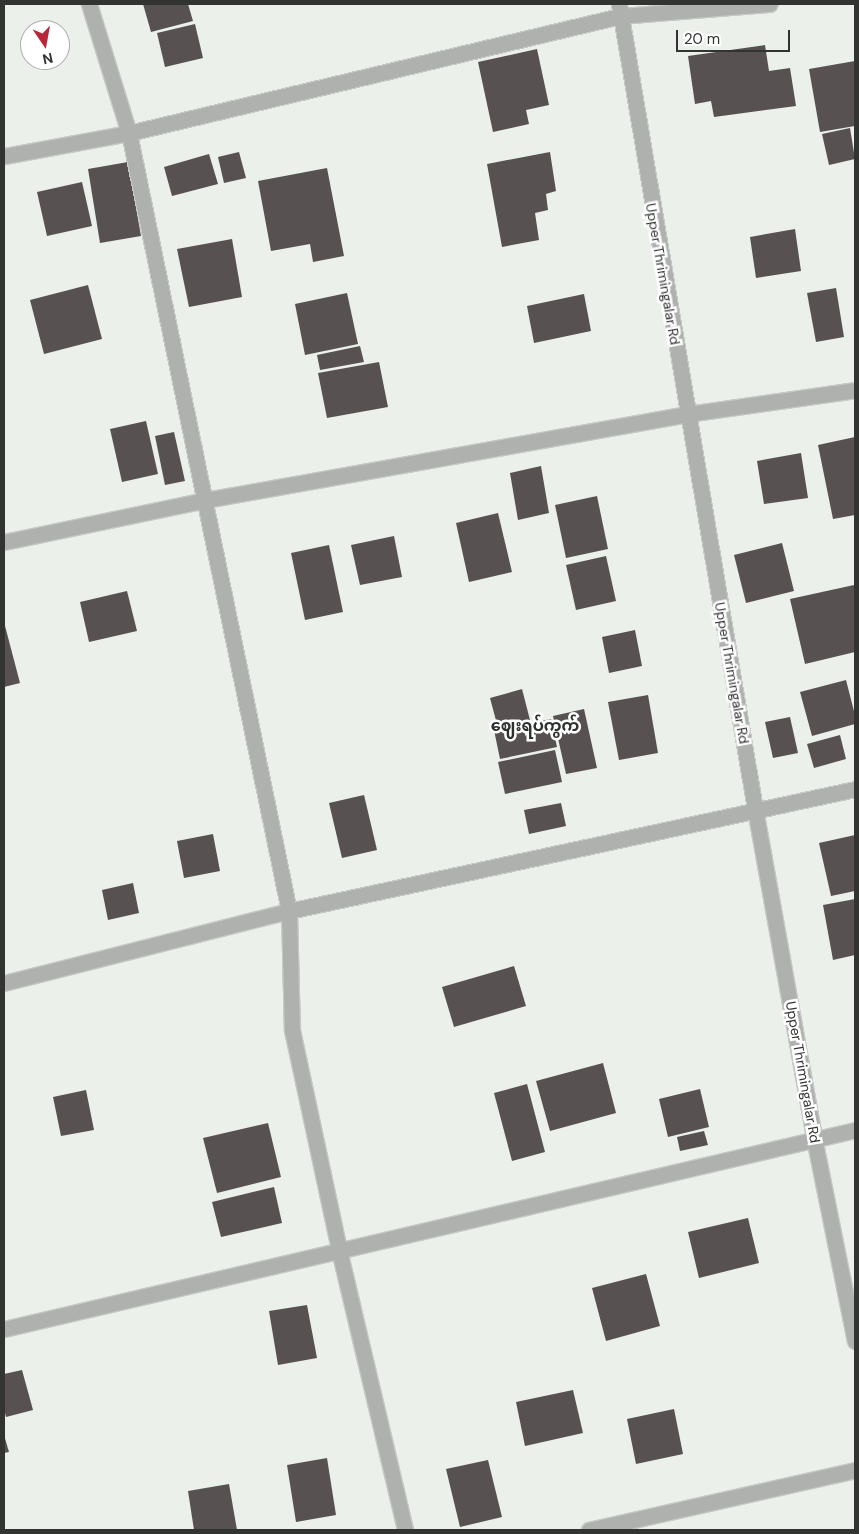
<!DOCTYPE html>
<html>
<head>
<meta charset="utf-8">
<style>
	body { margin:0 }
	#map { position:relative; width:859px; height:1534px; overflow:hidden; background:#ebf0eb; font-family:"DM Sans","Noto Sans Myanmar",sans-serif }
	div>[style] { position:absolute }
	[style*='--x'] { left:calc(var(--x)*1px); top:calc(var(--y)*1px); width:calc(var(--w)*1px); rotate:calc(var(--a)*1deg) }
	.building>* { inset:0; background:#585151 }
	.roads { filter:drop-shadow(1px 0 #c6cac6) drop-shadow(-1px 0 #c6cac6) drop-shadow(0 1px #c6cac6) drop-shadow(0 -1px #c6cac6) }
	.minor>* { height:15px; margin:-7.5px; padding:0 7.5px; transform-origin:7.5px; border-radius:7.5px; background:#afb1af }
	span { translate:-50% -50%; white-space:nowrap; text-align:center; line-height:1.15; -webkit-text-stroke:5px #fff; paint-order:stroke }
	.street-label { font-size:14px; color:#323432 }
	.quarter-label { font-size:16px; color:#2d312d; font-weight:700 }
	.frame { position:absolute; inset:0; border:5px solid #323432; pointer-events:none }
	.north { position:absolute; left:20px; top:20px; width:50px; height:50px; box-sizing:border-box; background:#fff; border:1px solid #adaead; border-radius:50%; rotate:168deg; font-size:14px; font-weight:700; line-height:20px; text-align:center; color:#323432 }
	.north::after { content:''; display:block; margin:auto; width:18px; height:22px; background:#b82739; clip-path:polygon(50% 0,100% 100%,50% 72%,0 100%) }
	.scale { position:absolute; left:676px; top:30px; width:114px; height:22px; box-sizing:border-box; border:2px solid #323432; border-top:0; padding-left:6px; font-size:15px; line-height:18px; white-space:nowrap; color:#323432; -webkit-text-stroke:4px #fff; paint-order:stroke }
</style>
</head>
<body>
<div id="map">
	<div class="building">
		<div style="clip-path:polygon(143px 4px,188px 4px,193px 21px,151px 32px)"></div>
		<div style="clip-path:polygon(195px 24px,203px 58px,165px 67px,157px 33px)"></div>
		<div style="clip-path:polygon(765px 45px,769px 71px,790px 68px,796px 106px,714px 117px,711px 101px,695px 104px,688px 56px)"></div>
		<div style="clip-path:polygon(537px 49px,549px 105px,526px 110px,529px 124px,493px 132px,478px 62px)"></div>
		<div style="clip-path:polygon(855px 61px,855px 126px,820px 132px,809px 69px)"></div>
		<div style="clip-path:polygon(850px 128px,855px 159px,829px 165px,822px 134px)"></div>
		<div style="clip-path:polygon(239px 152px,246px 178px,224px 183px,218px 157px)"></div>
		<div style="clip-path:polygon(550px 152px,556px 191px,546px 194px,548px 210px,535px 213px,539px 240px,502px 247px,487px 164px)"></div>
		<div style="clip-path:polygon(209px 154px,218px 184px,172px 196px,164px 167px)"></div>
		<div style="clip-path:polygon(128px 162px,141px 236px,100px 243px,88px 169px)"></div>
		<div style="clip-path:polygon(327px 168px,344px 256px,313px 262px,310px 244px,271px 251px,258px 181px)"></div>
		<div style="clip-path:polygon(82px 182px,92px 226px,47px 236px,37px 192px)"></div>
		<div style="clip-path:polygon(795px 229px,801px 271px,756px 278px,750px 237px)"></div>
		<div style="clip-path:polygon(232px 239px,242px 297px,189px 307px,177px 249px)"></div>
		<div style="clip-path:polygon(88px 285px,102px 339px,44px 354px,30px 300px)"></div>
		<div style="clip-path:polygon(836px 288px,844px 337px,816px 342px,807px 293px)"></div>
		<div style="clip-path:polygon(347px 293px,358px 344px,305px 355px,295px 304px)"></div>
		<div style="clip-path:polygon(584px 294px,591px 331px,534px 343px,527px 306px)"></div>
		<div style="clip-path:polygon(360px 346px,364px 362px,320px 370px,317px 355px)"></div>
		<div style="clip-path:polygon(379px 362px,388px 407px,327px 418px,318px 373px)"></div>
		<div style="clip-path:polygon(146px 421px,158px 474px,122px 482px,110px 429px)"></div>
		<div style="clip-path:polygon(174px 432px,185px 481px,165px 485px,155px 436px)"></div>
		<div style="clip-path:polygon(855px 437px,855px 515px,833px 519px,818px 445px)"></div>
		<div style="clip-path:polygon(801px 453px,808px 498px,764px 504px,757px 461px)"></div>
		<div style="clip-path:polygon(541px 466px,549px 513px,518px 520px,510px 473px)"></div>
		<div style="clip-path:polygon(597px 496px,608px 549px,566px 558px,555px 505px)"></div>
		<div style="clip-path:polygon(498px 513px,512px 572px,469px 582px,456px 523px)"></div>
		<div style="clip-path:polygon(394px 536px,402px 577px,360px 585px,351px 545px)"></div>
		<div style="clip-path:polygon(782px 543px,794px 591px,746px 603px,734px 555px)"></div>
		<div style="clip-path:polygon(329px 545px,343px 612px,305px 620px,291px 553px)"></div>
		<div style="clip-path:polygon(606px 556px,616px 601px,576px 610px,566px 565px)"></div>
		<div style="clip-path:polygon(854px 585px,855px 652px,805px 664px,790px 599px)"></div>
		<div style="clip-path:polygon(127px 591px,137px 631px,89px 642px,80px 602px)"></div>
		<div style="clip-path:polygon(4px 622px,20px 683px,4px 687px)"></div>
		<div style="clip-path:polygon(635px 630px,642px 666px,609px 673px,602px 637px)"></div>
		<div style="clip-path:polygon(846px 680px,855px 715px,855px 724px,812px 736px,800px 692px)"></div>
		<div style="clip-path:polygon(522px 689px,530px 720px,498px 728px,490px 698px)"></div>
		<div style="clip-path:polygon(648px 695px,658px 753px,619px 760px,608px 702px)"></div>
		<div style="clip-path:polygon(584px 709px,597px 768px,566px 774px,553px 716px)"></div>
		<div style="clip-path:polygon(790px 717px,798px 753px,773px 758px,765px 722px)"></div>
		<div style="clip-path:polygon(551px 719px,557px 747px,500px 759px,494px 730px)"></div>
		<div style="clip-path:polygon(840px 735px,846px 759px,814px 768px,807px 744px)"></div>
		<div style="clip-path:polygon(555px 750px,562px 782px,505px 794px,498px 762px)"></div>
		<div style="clip-path:polygon(364px 795px,377px 850px,342px 858px,329px 803px)"></div>
		<div style="clip-path:polygon(561px 803px,566px 826px,529px 834px,524px 810px)"></div>
		<div style="clip-path:polygon(213px 834px,220px 871px,184px 878px,177px 841px)"></div>
		<div style="clip-path:polygon(855px 835px,855px 891px,831px 896px,819px 843px)"></div>
		<div style="clip-path:polygon(133px 883px,139px 913px,108px 920px,102px 890px)"></div>
		<div style="clip-path:polygon(855px 899px,855px 955px,833px 960px,823px 905px)"></div>
		<div style="clip-path:polygon(514px 966px,526px 1006px,454px 1027px,442px 987px)"></div>
		<div style="clip-path:polygon(603px 1063px,616px 1113px,550px 1131px,536px 1081px)"></div>
		<div style="clip-path:polygon(527px 1084px,545px 1152px,512px 1161px,494px 1093px)"></div>
		<div style="clip-path:polygon(700px 1089px,709px 1127px,668px 1137px,659px 1099px)"></div>
		<div style="clip-path:polygon(86px 1090px,94px 1130px,61px 1136px,53px 1097px)"></div>
		<div style="clip-path:polygon(268px 1123px,281px 1177px,217px 1193px,203px 1138px)"></div>
		<div style="clip-path:polygon(704px 1131px,708px 1145px,680px 1151px,677px 1137px)"></div>
		<div style="clip-path:polygon(274px 1187px,282px 1223px,221px 1237px,212px 1202px)"></div>
		<div style="clip-path:polygon(748px 1218px,759px 1263px,699px 1278px,688px 1232px)"></div>
		<div style="clip-path:polygon(646px 1274px,660px 1326px,606px 1341px,592px 1288px)"></div>
		<div style="clip-path:polygon(307px 1305px,317px 1358px,278px 1365px,269px 1311px)"></div>
		<div style="clip-path:polygon(22px 1370px,33px 1410px,6px 1417px,4px 1409px,4px 1374px)"></div>
		<div style="clip-path:polygon(573px 1390px,583px 1433px,525px 1446px,516px 1402px)"></div>
		<div style="clip-path:polygon(674px 1409px,683px 1454px,636px 1464px,627px 1419px)"></div>
		<div style="clip-path:polygon(4px 1435px,9px 1452px,4px 1453px)"></div>
		<div style="clip-path:polygon(327px 1458px,336px 1515px,296px 1522px,287px 1465px)"></div>
		<div style="clip-path:polygon(488px 1460px,502px 1517px,460px 1527px,446px 1469px)"></div>
		<div style="clip-path:polygon(229px 1484px,237px 1530px,194px 1530px,188px 1491px)"></div>
	</div>
	<div class="roads">
		<div class="minor">
			<div style="--x:89;--y:4;--w:135;--a:72.8"></div>
			<div style="--x:129;--y:133;--w:794;--a:78.38"></div>
			<div style="--x:289;--y:911;--w:119;--a:88.6"></div>
			<div style="--x:292;--y:1030;--w:225;--a:77.9"></div>
			<div style="--x:339;--y:1250;--w:288;--a:76.7"></div>
			<div style="--x:619;--y:4;--w:816;--a:80.41"></div>
			<div style="--x:755;--y:809;--w:334;--a:79.8"></div>
			<div style="--x:814;--y:1138;--w:207;--a:78.6"></div>
			<div style="--x:4;--y:156;--w:127;--a:-10.4"></div>
			<div style="--x:129;--y:133;--w:505;--a:-13.4"></div>
			<div style="--x:620;--y:16;--w:150;--a:-4.6"></div>
			<div style="--x:4;--y:542;--w:205;--a:-11.8"></div>
			<div style="--x:205;--y:500;--w:490;--a:-10.1"></div>
			<div style="--x:687;--y:414;--w:170;--a:-8.1"></div>
			<div style="--x:4;--y:983;--w:294;--a:-14.2"></div>
			<div style="--x:289;--y:911;--w:579;--a:-12.16"></div>
			<div style="--x:4;--y:1329;--w:874;--a:-13.16"></div>
			<div style="--x:589;--y:1530;--w:273;--a:-12.7"></div>
		</div>
	</div>
	<div class="street-label">
		<span style="left:663px;top:274px;rotate:80deg">Upper Thrimingalar Rd</span>
		<span style="left:732px;top:673px;rotate:80deg">Upper Thrimingalar Rd</span>
		<span style="left:803px;top:1072px;rotate:80deg">Upper Thrimingalar Rd</span>
	</div>
	<div class="quarter-label">
		<span style="left:535px;top:726px">ဈေးရပ်ကွက်</span>
	</div>
	<div class="frame"></div>
	<div class="north">N</div>
	<div class="scale">20 m</div>
</div>
</body>
</html>
